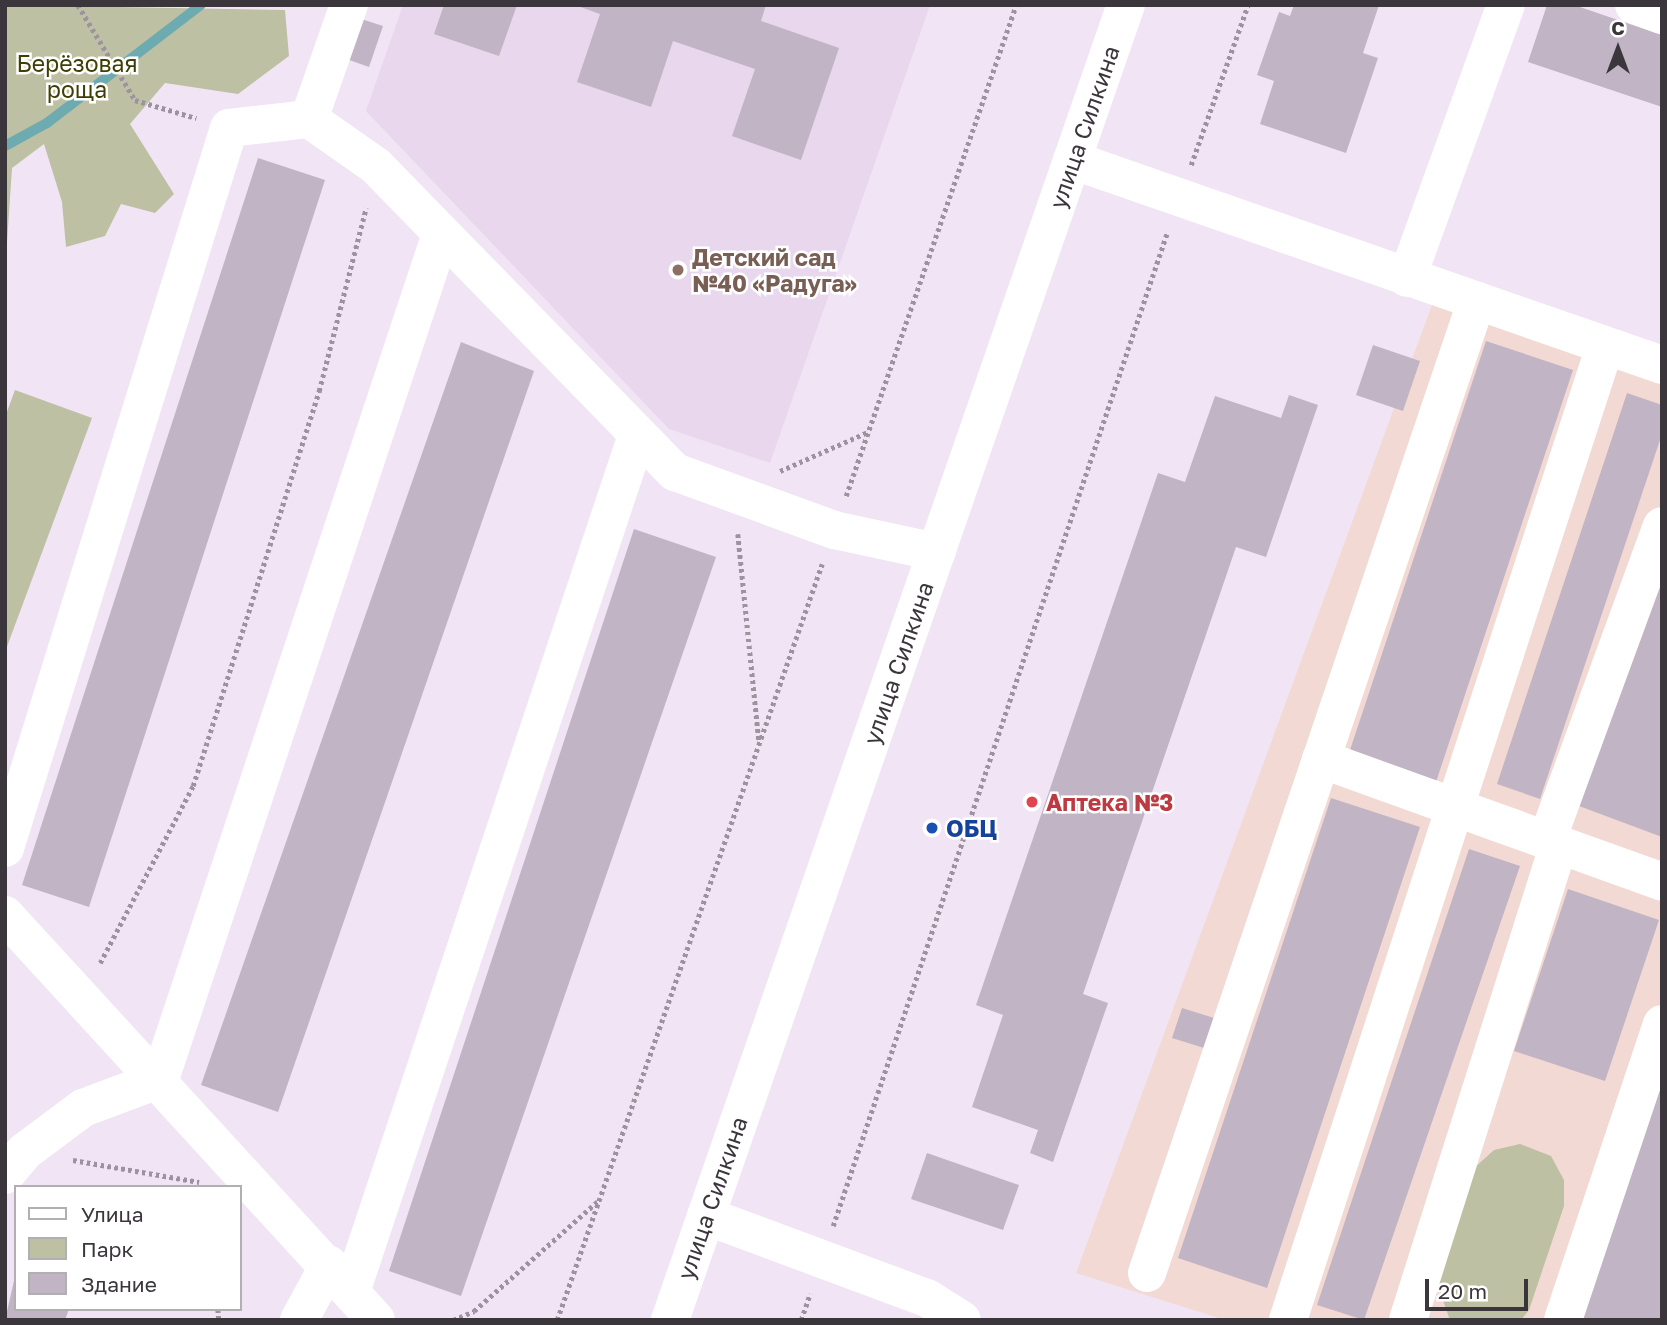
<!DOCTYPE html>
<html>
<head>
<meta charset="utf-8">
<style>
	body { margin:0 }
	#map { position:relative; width:1667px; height:1325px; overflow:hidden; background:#f1e4f5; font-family:"Golos Text",sans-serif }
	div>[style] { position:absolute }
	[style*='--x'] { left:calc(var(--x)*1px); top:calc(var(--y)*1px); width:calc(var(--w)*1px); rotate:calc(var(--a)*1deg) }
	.industrial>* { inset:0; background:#f3d9d3 }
	.built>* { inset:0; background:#e8d7ed }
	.green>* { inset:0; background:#bdc0a3 }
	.stream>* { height:10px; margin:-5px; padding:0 5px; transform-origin:5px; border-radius:5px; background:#6dabb1 }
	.building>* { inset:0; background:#c1b4c4 }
	.path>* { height:4.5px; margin-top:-2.25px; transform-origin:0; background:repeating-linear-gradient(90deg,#9d939f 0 3.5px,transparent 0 7px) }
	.minor>* { height:38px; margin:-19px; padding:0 19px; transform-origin:19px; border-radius:19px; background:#fff }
	.major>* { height:38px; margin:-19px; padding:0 19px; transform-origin:19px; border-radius:19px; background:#fff }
	.dots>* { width:19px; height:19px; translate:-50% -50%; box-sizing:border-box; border:4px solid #fff; border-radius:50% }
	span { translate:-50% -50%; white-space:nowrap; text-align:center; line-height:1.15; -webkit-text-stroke:5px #fff; paint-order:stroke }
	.park-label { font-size:23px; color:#3d3f04 }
	.street-label { font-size:23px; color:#3b363c }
	.education-label { font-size:23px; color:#785e54; font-weight:700 }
	.left { translate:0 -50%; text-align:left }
	.health-label { font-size:23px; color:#be3a42; font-weight:700 }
	.transit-label { font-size:23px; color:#164399; font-weight:700 }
	.frame { position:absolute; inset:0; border:7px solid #3b363c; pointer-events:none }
	.legend { position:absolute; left:14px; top:1185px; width:228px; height:126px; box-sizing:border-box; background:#fff; border:2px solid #b1afb1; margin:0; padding:9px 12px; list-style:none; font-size:21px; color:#3b363c }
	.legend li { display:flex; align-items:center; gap:14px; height:35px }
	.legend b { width:35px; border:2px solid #b1afb1 }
	.north { position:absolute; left:1583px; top:14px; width:70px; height:70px; -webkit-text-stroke:5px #fff; paint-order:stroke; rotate:0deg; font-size:19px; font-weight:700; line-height:28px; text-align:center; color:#3b363c }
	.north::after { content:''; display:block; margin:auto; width:24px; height:32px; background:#3b363c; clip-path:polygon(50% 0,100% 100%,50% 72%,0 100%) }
	.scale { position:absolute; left:1425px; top:1279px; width:103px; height:32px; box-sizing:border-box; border:4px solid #3b363c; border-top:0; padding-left:9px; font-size:21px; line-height:24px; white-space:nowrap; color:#3b363c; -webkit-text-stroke:5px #fff; paint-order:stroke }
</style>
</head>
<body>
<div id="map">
	<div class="industrial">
		<div style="clip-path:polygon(1433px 302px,1662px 374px,1662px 1320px,1225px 1320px,1076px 1273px)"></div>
	</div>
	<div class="built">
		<div style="clip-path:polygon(403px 5px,930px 5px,770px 463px,669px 429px,366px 111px)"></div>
	</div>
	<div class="green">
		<div style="clip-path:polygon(5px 5px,285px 10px,289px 56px,238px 94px,165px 83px,130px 124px,174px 194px,155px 213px,121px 204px,105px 236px,66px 247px,62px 202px,44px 144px,12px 168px,5px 273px)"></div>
		<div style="clip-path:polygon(15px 390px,92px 418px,5px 652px,5px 417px)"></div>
		<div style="clip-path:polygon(1520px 1144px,1551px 1156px,1564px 1180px,1564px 1206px,1529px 1310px,1521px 1320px,1450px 1320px,1435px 1278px,1473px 1169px,1494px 1150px)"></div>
	</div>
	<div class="stream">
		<div style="--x:5;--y:146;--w:48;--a:-28.7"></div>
		<div style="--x:47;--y:123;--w:194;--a:-37.5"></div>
	</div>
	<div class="building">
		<div style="clip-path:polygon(444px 5px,517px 5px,499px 56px,434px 34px)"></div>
		<div style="clip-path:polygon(575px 5px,766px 5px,761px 21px,839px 48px,801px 160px,732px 136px,755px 69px,673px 41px,651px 107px,577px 82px,600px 14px)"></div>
		<div style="clip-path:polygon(1294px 5px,1379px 5px,1363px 53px,1378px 58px,1346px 153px,1260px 124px,1274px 81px,1257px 75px,1279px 12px,1290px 16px)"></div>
		<div style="clip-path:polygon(1547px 5px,1574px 5px,1662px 35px,1662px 107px,1528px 62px)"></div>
		<div style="clip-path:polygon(352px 16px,383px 26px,369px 67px,338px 56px)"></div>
		<div style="clip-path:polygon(258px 158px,325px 180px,89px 907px,22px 885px)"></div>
		<div style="clip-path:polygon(1486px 341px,1573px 370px,1436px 782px,1349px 753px)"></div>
		<div style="clip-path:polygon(461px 342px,534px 371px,278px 1112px,201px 1085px)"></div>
		<div style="clip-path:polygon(1373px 345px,1420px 361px,1403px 411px,1356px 395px)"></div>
		<div style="clip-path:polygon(1627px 393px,1662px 405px,1662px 434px,1540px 799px,1497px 784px)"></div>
		<div style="clip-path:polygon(1289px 395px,1318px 405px,1266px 557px,1236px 547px,1083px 994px,1108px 1003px,1053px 1162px,1030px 1153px,1038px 1130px,972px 1107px,1003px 1015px,976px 1005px,1158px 473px,1185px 482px,1215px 396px,1281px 418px)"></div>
		<div style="clip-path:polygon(634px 529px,716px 557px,461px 1296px,389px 1271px)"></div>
		<div style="clip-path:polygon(1662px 582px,1662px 837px,1579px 806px)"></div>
		<div style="clip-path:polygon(1331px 798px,1420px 827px,1267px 1288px,1178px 1258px)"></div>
		<div style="clip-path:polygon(1469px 849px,1520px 866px,1364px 1320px,1317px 1305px)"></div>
		<div style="clip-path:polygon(1568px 889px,1659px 920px,1605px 1081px,1514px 1051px)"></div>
		<div style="clip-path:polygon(1182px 1008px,1214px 1018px,1204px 1048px,1172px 1038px)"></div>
		<div style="clip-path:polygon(1662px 1082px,1662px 1320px,1582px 1320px)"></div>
		<div style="clip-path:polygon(927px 1153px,1019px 1185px,1003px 1230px,911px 1199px)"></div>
		<div style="clip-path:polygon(16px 1272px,16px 1309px,69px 1309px,65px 1320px,5px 1320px)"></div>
	</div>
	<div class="path">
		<div style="--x:78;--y:5;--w:111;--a:59"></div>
		<div style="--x:135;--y:100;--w:64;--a:16.4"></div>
		<div style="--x:1191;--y:165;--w:170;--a:-70.4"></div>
		<div style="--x:780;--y:471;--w:96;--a:-23.9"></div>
		<div style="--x:846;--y:496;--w:520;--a:-70.9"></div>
		<div style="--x:738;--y:534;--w:207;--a:84.2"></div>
		<div style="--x:100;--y:963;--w:200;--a:-62.3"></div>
		<div style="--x:193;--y:786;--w:415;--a:-72.3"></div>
		<div style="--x:319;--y:391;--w:189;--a:-75.6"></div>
		<div style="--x:73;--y:1160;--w:128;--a:9.9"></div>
		<div style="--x:833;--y:1226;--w:1048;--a:-71.41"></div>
		<div style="--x:218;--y:1309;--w:11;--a:85"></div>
		<div style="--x:453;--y:1320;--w:23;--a:-23"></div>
		<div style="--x:474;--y:1311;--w:167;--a:-41.6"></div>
		<div style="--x:557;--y:1320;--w:801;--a:-70.68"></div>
		<div style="--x:801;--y:1320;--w:28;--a:-71"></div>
	</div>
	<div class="minor">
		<div style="--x:1634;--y:5;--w:30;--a:20"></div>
		<div style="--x:309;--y:119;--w:121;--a:-70.7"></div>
		<div style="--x:1072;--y:160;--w:625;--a:19.16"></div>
		<div style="--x:1407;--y:278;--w:290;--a:-70.1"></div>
		<div style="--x:1321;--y:759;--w:363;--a:19.8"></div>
		<div style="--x:1547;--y:840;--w:334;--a:-69.9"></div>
		<div style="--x:5;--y:848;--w:754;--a:-72.72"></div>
		<div style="--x:229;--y:128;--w:81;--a:-6.4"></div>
		<div style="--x:309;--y:119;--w:82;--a:35"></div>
		<div style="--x:376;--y:166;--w:428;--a:45.7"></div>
		<div style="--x:675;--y:472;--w:169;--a:20"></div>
		<div style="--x:834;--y:530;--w:105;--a:12.1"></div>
		<div style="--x:5;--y:915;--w:549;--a:47.51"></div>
		<div style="--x:5;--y:1175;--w:30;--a:-50"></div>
		<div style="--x:24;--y:1152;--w:74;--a:-36.7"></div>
		<div style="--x:83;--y:1108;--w:82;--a:-20.6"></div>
		<div style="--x:160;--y:1079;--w:887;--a:-71.61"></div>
		<div style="--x:706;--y:1216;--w:236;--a:20.4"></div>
		<div style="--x:927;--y:1298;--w:41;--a:32.2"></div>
		<div style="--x:1147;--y:1273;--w:1027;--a:-71.27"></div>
		<div style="--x:351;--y:1292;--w:903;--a:-71.54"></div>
		<div style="--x:299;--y:1320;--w:63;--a:-61.4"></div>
		<div style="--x:1288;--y:1320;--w:1024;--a:-71.97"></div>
		<div style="--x:1408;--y:1320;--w:499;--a:-72.4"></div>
		<div style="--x:1563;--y:1320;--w:312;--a:-71.5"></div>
	</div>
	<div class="major">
		<div style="--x:670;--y:1320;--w:1392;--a:-70.88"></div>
	</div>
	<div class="dots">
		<div style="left:678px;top:270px;background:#8d6e63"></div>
		<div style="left:1032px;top:802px;background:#e0444e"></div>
		<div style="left:932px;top:828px;background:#1a4fb4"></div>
	</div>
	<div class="park-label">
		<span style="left:77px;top:76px">Берёзовая<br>роща</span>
	</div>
	<div class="street-label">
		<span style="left:1084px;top:127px;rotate:-71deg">улица Силкина</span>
		<span style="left:898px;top:663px;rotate:-71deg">улица Силкина</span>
		<span style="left:712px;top:1198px;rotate:-71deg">улица Силкина</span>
	</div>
	<div class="education-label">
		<span class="left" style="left:692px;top:270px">Детский сад<br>№40 «Радуга»</span>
	</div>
	<div class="health-label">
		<span class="left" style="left:1046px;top:802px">Аптека №3</span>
	</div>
	<div class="transit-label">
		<span class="left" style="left:946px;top:828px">ОБЦ</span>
	</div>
	<div class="frame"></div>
	<ul class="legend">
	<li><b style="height:9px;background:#fff"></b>Улица</li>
	<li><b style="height:19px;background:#bdc0a3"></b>Парк</li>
	<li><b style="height:19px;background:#c1b4c4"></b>Здание</li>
	</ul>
	<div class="north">С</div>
	<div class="scale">20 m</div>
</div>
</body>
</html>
